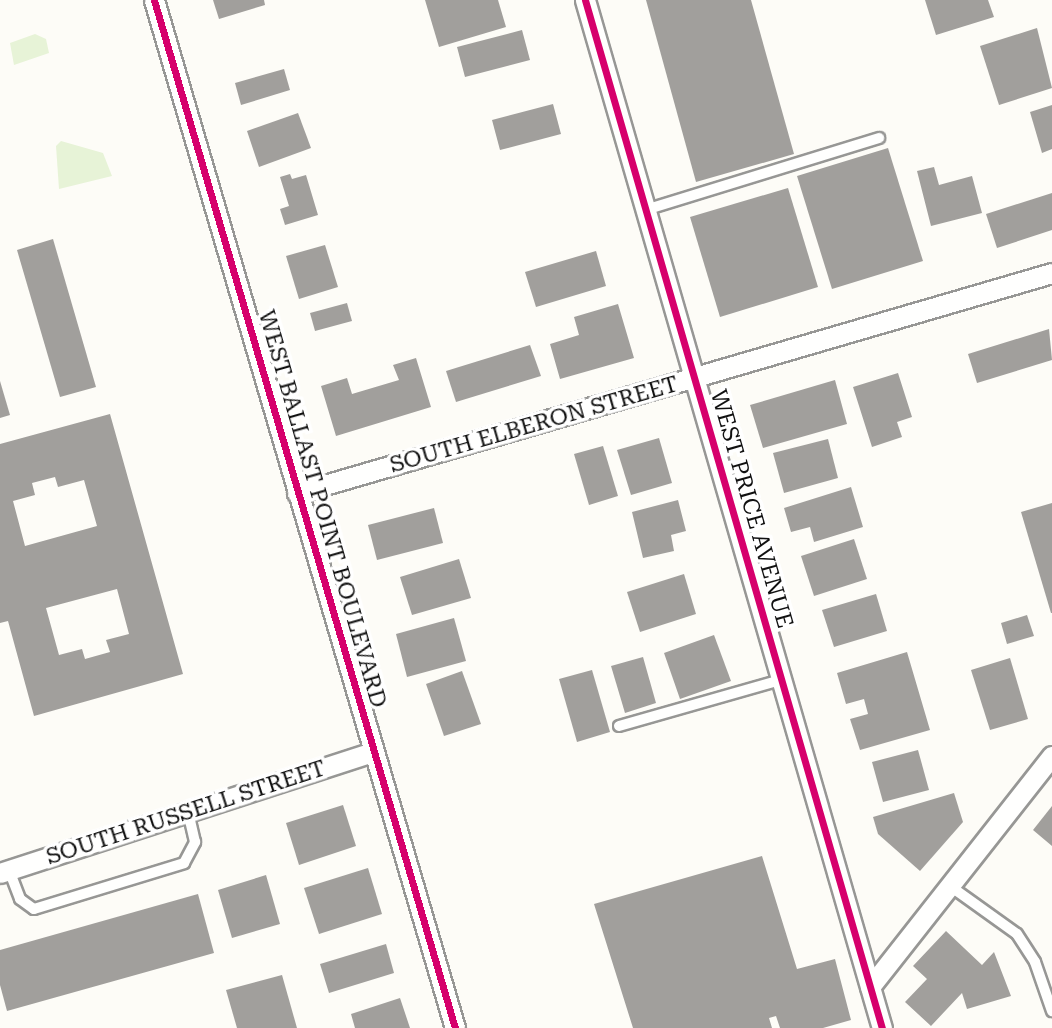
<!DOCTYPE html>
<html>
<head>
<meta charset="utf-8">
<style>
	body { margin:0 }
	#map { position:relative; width:1052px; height:1028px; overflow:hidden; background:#fdfcf7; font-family:"Roboto Serif",serif }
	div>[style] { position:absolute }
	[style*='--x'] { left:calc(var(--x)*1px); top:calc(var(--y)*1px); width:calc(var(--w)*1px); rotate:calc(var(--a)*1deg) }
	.green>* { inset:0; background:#e7f3d7 }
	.building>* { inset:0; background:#a19f9c }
	.roads { filter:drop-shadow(2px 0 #979795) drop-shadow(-2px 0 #979795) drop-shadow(0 2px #979795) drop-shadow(0 -2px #979795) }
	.service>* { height:10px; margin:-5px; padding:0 5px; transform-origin:5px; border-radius:5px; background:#fffffe }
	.minor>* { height:19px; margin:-9.5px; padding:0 9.5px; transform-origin:9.5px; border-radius:9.5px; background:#fffffe }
	.cycleway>* { height:7px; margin:-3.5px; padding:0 3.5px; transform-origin:3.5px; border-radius:3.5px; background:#d6006c }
	span { translate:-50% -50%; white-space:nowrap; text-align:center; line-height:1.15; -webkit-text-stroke:7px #fff; paint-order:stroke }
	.street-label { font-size:23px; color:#111 }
</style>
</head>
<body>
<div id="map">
	<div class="green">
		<div style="clip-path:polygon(35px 34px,46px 39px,49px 53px,14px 65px,10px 43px)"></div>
		<div style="clip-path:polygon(61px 141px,103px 153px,112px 176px,59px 189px,56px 146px)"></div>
	</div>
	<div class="building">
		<div style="clip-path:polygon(213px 0,264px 0,265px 5px,219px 19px)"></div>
		<div style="clip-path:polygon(425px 0,498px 0,506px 27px,439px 47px)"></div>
		<div style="clip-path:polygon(646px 0,751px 0,794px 154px,696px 182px)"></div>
		<div style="clip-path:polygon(925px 0,988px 0,994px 17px,936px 35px)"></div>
		<div style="clip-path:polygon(1037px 28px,1052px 88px,999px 105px,980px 46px)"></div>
		<div style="clip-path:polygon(522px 30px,530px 60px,465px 77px,457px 47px)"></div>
		<div style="clip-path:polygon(284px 69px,290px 90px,241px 105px,235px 83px)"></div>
		<div style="clip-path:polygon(553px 104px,561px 134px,500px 150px,492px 120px)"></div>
		<div style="clip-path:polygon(1052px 105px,1052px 149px,1042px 153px,1030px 112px)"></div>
		<div style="clip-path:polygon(298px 113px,311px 148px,259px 167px,247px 131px)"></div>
		<div style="clip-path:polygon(888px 148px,923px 261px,832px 289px,797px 176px)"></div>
		<div style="clip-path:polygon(934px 167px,939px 185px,972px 176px,982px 213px,931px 226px,917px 171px)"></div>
		<div style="clip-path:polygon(290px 174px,292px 179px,306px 175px,318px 215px,285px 225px,280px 209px,289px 206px,280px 177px)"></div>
		<div style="clip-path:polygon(788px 188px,818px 287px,720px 317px,690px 217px)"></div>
		<div style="clip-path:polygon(1052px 193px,1052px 230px,997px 248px,986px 214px)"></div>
		<div style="clip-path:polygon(53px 239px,96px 387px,60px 397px,17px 250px)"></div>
		<div style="clip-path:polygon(325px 245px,338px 287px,299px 299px,286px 256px)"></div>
		<div style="clip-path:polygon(596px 251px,606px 286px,536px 307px,525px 272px)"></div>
		<div style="clip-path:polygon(347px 303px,352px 321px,315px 331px,310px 313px)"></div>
		<div style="clip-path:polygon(618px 304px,634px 358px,560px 379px,550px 344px,579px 335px,574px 317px)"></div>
		<div style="clip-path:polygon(1049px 329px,1052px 360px,977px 383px,968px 354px)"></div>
		<div style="clip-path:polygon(530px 345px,541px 376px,456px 402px,446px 371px)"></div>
		<div style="clip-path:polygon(416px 358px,431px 407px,336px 436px,321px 386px,347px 378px,352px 394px,399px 380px,393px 365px)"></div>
		<div style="clip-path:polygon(898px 373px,912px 417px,897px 422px,902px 437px,872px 447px,853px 387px)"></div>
		<div style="clip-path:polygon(835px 380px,847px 424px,763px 448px,750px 405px)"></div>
		<div style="clip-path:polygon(0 381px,10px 415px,0 418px)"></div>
		<div style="clip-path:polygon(evenodd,110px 414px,183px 674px,34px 716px,8px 621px,0 623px,0 444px,110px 414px,55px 477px,58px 487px,84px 480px,97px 526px,25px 546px,13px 501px,35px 495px,32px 483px,55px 477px,110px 414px,117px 589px,129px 634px,106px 640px,110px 652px,85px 659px,82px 649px,59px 655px,46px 608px,117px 589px)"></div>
		<div style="clip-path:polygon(659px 438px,672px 483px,631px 495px,617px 450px)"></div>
		<div style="clip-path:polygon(828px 439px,838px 478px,784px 493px,773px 453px)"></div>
		<div style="clip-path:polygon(603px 446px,618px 496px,589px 505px,574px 454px)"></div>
		<div style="clip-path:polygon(851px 487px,863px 527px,814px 542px,810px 527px,791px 532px,784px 508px)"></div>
		<div style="clip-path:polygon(678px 500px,686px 531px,671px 535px,674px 551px,643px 558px,632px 512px)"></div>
		<div style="clip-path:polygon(1052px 503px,1052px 613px,1051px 613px,1021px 512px)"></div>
		<div style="clip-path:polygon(434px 508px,443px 543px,377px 560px,368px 525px)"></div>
		<div style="clip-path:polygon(854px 539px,867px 579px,814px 596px,801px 556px)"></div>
		<div style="clip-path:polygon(459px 559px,471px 598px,412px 615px,400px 577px)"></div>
		<div style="clip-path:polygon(684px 574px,696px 614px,640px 632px,627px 592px)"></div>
		<div style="clip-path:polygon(876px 594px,887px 631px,834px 647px,822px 610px)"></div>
		<div style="clip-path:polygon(1027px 615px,1034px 636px,1007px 644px,1001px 623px)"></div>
		<div style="clip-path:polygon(454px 618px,466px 661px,407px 677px,396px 634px)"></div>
		<div style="clip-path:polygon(714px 635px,731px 681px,680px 699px,664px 653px)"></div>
		<div style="clip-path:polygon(907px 652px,930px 730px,860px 750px,850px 719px,868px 714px,864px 699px,846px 704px,837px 673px)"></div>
		<div style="clip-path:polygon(643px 657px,656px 703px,625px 713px,611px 666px)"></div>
		<div style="clip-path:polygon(1010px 658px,1028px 719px,990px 730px,971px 670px)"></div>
		<div style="clip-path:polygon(592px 670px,610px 732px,577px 742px,559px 679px)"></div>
		<div style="clip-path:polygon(462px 671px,481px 724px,444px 736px,426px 684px)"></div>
		<div style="clip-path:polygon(918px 750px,929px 790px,883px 802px,872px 762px)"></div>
		<div style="clip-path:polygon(954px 793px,963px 822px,920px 871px,878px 834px,873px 817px)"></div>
		<div style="clip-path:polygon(343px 805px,356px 846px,299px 865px,286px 823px)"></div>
		<div style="clip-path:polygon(1052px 806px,1052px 846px,1033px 830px)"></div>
		<div style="clip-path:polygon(762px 856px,797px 969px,835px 959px,851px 1020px,823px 1028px,780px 1028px,776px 1016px,769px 1018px,772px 1028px,633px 1028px,594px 904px)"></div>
		<div style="clip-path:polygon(368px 868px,382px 914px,319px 934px,304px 888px)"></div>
		<div style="clip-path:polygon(266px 875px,280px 924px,232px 938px,218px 890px)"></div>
		<div style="clip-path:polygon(198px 894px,214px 953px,7px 1011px,0 985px,0 950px)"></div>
		<div style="clip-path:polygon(946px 931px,982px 965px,994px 952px,1011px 996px,967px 1009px,962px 993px,931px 1026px,905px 1002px,927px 979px,913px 966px)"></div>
		<div style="clip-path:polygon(386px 944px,394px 973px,329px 993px,320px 964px)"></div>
		<div style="clip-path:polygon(282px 975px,297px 1028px,237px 1028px,226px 990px)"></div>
		<div style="clip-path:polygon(400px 998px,410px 1028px,355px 1028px,351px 1014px)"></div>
	</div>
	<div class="roads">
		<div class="service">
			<div style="--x:645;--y:210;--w:245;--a:-17.1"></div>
			<div style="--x:619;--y:726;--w:168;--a:-15.9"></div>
			<div style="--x:9;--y:870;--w:31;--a:69"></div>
			<div style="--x:20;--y:899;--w:17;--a:36"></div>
			<div style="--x:34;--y:909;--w:157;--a:-17"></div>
			<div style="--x:184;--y:863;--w:24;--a:-62"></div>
			<div style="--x:195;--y:842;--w:31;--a:-103"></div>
			<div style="--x:950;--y:886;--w:82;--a:35.6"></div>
			<div style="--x:1017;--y:934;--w:33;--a:57"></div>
			<div style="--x:1035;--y:962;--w:52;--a:70.9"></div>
		</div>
		<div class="minor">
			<div style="--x:154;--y:0;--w:1071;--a:73.68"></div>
			<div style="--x:585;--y:0;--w:1070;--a:73.89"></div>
			<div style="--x:297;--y:493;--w:786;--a:-16.25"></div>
			<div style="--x:0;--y:873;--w:392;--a:-18"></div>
			<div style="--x:870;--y:987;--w:294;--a:-51.8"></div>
		</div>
	</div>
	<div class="cycleway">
		<div style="--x:154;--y:0;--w:1071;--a:73.68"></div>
		<div style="--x:585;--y:0;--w:1070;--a:73.89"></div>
	</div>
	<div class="street-label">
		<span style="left:534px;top:425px;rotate:-16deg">SOUTH ELBERON STREET</span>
		<span style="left:322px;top:509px;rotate:74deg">WEST BALLAST POINT BOULEVARD</span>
		<span style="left:751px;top:509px;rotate:74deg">WEST PRICE AVENUE</span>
		<span style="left:186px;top:813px;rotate:-18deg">SOUTH RUSSELL STREET</span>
	</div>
</div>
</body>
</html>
